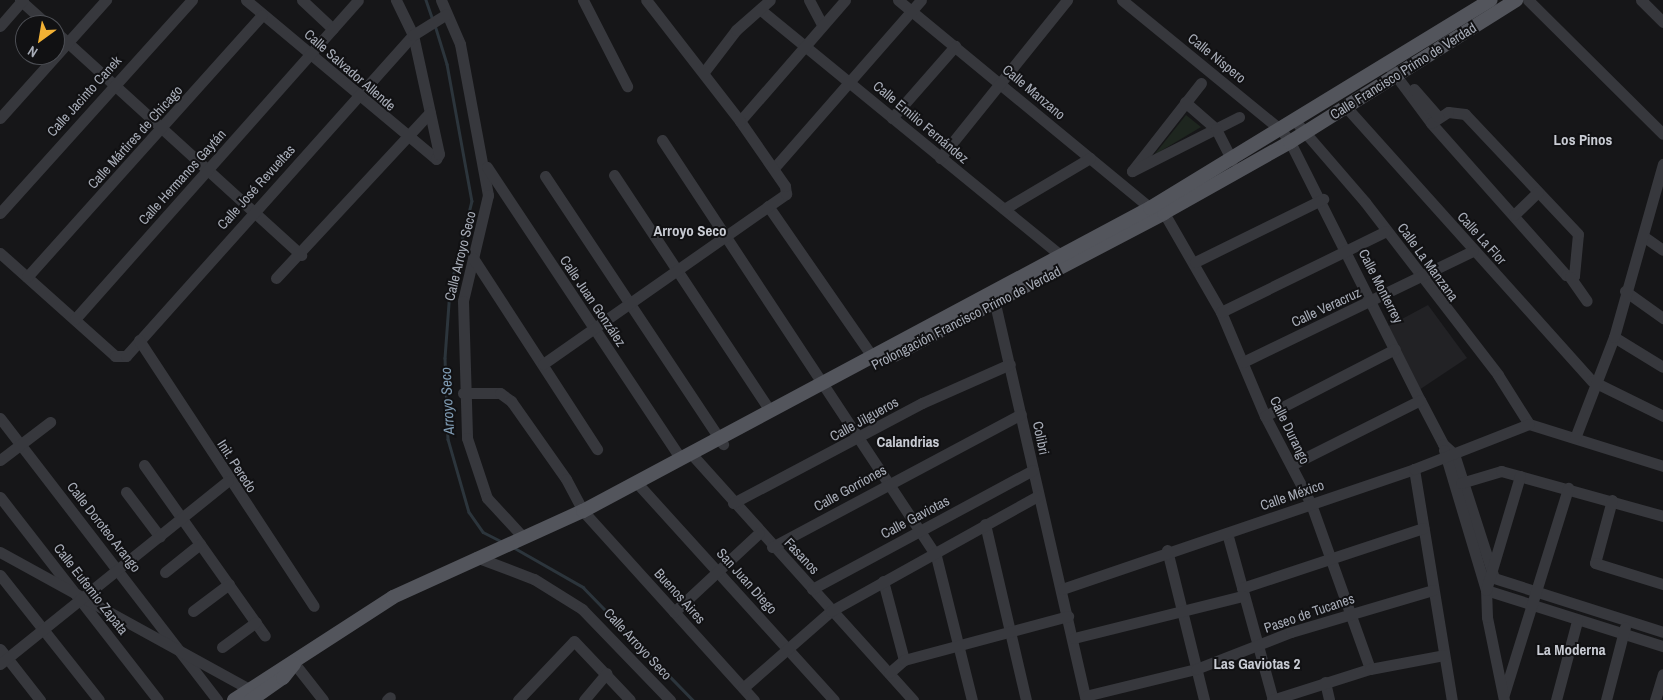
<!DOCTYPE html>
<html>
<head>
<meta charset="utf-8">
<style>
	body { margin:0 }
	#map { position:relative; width:1663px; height:700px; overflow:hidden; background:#161618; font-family:"Archivo Narrow",sans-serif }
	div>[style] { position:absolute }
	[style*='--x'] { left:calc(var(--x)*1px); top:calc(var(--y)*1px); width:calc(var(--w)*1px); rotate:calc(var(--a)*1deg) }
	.built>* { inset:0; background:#222225 }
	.green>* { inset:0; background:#1e261f }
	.stream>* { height:2.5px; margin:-1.25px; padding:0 1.25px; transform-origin:1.25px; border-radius:1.25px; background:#2c353c }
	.minor>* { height:11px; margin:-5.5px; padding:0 5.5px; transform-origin:5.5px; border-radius:5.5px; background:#37383d }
	.major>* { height:14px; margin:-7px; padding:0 7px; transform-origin:7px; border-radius:7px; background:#53555c }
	span { translate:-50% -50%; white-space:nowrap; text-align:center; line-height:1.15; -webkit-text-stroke:4px #111113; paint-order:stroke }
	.street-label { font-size:14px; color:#a8adb8 }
	.neighbourhood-label { font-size:15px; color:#c9ccd4; font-weight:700 }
	.water-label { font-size:15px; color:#7f9bb3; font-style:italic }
	.north { position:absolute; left:15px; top:15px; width:50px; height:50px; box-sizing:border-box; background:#111113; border:1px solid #4d4f55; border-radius:50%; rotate:212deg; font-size:14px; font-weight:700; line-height:20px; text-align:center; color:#a8adb8 }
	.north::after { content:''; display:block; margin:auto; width:18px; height:22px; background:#f2b134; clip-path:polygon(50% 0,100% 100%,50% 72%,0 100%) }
</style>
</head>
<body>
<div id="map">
	<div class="built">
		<div style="clip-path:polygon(1428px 305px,1467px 358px,1419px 390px,1387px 327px)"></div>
	</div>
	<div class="green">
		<div style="clip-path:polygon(1186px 115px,1201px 127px,1154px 155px)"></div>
	</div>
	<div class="stream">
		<div style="--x:426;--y:0;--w:18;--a:71"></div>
		<div style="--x:435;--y:25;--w:41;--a:72.9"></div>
		<div style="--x:447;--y:64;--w:139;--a:79.7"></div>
		<div style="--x:472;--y:201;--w:92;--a:103.9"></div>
		<div style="--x:450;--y:290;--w:68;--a:94.2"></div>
		<div style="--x:445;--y:358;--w:81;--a:87.9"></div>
		<div style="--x:448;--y:439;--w:76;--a:74"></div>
		<div style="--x:469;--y:512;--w:24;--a:55"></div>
		<div style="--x:483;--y:532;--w:20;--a:27"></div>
		<div style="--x:513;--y:547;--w:81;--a:29.7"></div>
		<div style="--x:583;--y:587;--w:158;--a:45.8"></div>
	</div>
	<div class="minor">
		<div style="--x:20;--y:0;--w:38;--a:42"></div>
		<div style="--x:246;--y:0;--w:248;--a:39.9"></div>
		<div style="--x:436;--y:159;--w:6;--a:-59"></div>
		<div style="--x:439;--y:154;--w:122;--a:-102.3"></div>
		<div style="--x:413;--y:35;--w:39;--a:-116"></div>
		<div style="--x:302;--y:0;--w:42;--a:43.1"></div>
		<div style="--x:441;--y:0;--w:48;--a:66.6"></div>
		<div style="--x:460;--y:44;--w:154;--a:79.5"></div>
		<div style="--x:488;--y:195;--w:109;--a:103.3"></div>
		<div style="--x:463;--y:301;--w:137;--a:88.3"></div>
		<div style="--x:467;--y:438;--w:63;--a:71.6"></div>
		<div style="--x:487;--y:498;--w:53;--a:47.3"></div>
		<div style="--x:583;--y:0;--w:97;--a:62.9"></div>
		<div style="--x:809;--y:0;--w:27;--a:62"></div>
		<div style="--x:898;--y:0;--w:327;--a:39.5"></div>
		<div style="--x:1122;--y:0;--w:207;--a:39.3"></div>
		<div style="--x:1282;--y:131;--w:14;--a:54"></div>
		<div style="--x:1290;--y:142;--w:289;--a:63.3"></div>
		<div style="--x:1420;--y:400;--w:50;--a:62.4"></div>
		<div style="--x:1443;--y:444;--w:15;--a:42"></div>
		<div style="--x:1454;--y:454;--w:130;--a:72.1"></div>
		<div style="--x:1494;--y:578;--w:177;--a:17.7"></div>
		<div style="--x:1528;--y:0;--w:190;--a:44.8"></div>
		<div style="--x:1641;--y:0;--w:31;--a:45"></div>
		<div style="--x:762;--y:11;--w:387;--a:39.3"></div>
		<div style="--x:0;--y:26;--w:35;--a:-49"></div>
		<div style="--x:55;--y:31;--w:333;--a:42.3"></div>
		<div style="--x:1388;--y:65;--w:72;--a:53.4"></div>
		<div style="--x:1431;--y:123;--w:203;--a:48.4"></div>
		<div style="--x:1566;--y:275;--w:8;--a:7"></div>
		<div style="--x:1574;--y:276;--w:42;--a:-84.6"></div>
		<div style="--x:1578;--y:234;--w:165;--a:-133.3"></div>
		<div style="--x:1465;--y:114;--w:17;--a:-173"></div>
		<div style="--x:1448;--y:112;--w:20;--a:147"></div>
		<div style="--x:704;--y:72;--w:53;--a:-52.7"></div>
		<div style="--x:736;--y:30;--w:45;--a:-41.4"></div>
		<div style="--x:1201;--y:83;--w:112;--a:128.1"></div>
		<div style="--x:1132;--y:171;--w:120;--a:-26.8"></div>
		<div style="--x:1414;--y:89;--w:37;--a:49"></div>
		<div style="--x:1185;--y:102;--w:41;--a:41.1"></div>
		<div style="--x:1216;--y:129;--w:35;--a:63"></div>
		<div style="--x:1346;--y:107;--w:368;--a:48.1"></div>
		<div style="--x:1592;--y:381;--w:79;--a:26.2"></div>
		<div style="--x:0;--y:118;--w:159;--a:-48.1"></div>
		<div style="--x:892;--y:118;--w:96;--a:-48.8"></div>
		<div style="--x:740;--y:121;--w:160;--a:-49"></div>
		<div style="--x:1296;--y:122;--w:106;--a:49.2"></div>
		<div style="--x:1365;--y:202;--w:218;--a:52.4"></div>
		<div style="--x:1498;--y:375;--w:58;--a:57.7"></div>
		<div style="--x:662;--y:140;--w:498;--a:56.6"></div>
		<div style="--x:936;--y:556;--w:148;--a:76"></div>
		<div style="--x:940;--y:158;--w:203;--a:-51.2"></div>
		<div style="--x:487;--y:167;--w:348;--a:56.4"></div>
		<div style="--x:774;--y:168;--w:223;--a:-48.8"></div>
		<div style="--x:614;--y:175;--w:283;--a:56.5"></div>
		<div style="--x:545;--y:176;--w:322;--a:56.4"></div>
		<div style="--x:768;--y:206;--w:183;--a:55.3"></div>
		<div style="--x:1004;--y:209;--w:100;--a:-30.7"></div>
		<div style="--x:0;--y:213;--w:287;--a:-48"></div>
		<div style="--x:1164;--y:213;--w:114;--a:60.1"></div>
		<div style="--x:1221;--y:312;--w:113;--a:67.1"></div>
		<div style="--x:1265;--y:416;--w:99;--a:62.4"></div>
		<div style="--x:1311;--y:504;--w:175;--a:70.3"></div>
		<div style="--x:1514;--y:215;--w:33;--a:-44"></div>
		<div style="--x:1643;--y:236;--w:24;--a:35"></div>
		<div style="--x:0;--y:253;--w:154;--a:41.8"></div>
		<div style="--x:115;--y:356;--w:11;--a:0"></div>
		<div style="--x:126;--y:356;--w:431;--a:-48.2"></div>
		<div style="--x:413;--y:35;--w:39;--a:-32"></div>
		<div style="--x:473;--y:258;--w:228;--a:57"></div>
		<div style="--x:1195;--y:262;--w:143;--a:-26.2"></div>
		<div style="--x:27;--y:277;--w:352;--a:-48.1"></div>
		<div style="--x:1570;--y:277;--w:29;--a:55"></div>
		<div style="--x:276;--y:278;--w:226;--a:-47.1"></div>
		<div style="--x:1625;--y:291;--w:47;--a:35.4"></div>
		<div style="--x:993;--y:295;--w:416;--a:77.1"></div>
		<div style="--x:1221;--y:312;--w:184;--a:-26.1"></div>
		<div style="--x:75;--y:319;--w:426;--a:-48.4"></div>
		<div style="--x:1614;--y:337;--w:57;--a:31.5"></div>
		<div style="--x:139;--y:340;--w:318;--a:56.7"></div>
		<div style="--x:1243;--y:362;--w:255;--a:-25.8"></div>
		<div style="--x:543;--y:364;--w:297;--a:-35"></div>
		<div style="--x:786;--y:194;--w:8;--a:-97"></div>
		<div style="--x:785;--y:186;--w:79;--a:-124.7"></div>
		<div style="--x:740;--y:121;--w:153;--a:-127.8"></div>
		<div style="--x:463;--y:393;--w:37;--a:0"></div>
		<div style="--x:500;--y:393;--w:14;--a:36"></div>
		<div style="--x:511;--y:401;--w:95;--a:54.8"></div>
		<div style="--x:566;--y:479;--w:36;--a:62"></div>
		<div style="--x:583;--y:511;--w:255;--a:47.9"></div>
		<div style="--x:1265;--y:416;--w:146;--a:-27.3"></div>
		<div style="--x:0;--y:418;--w:356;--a:52.4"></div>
		<div style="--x:1529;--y:424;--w:140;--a:17.4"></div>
		<div style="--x:1575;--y:438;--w:108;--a:-68.9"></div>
		<div style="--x:1614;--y:337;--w:180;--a:-74.2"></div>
		<div style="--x:1444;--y:450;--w:146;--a:73.3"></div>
		<div style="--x:1486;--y:590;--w:186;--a:17.6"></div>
		<div style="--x:695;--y:458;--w:326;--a:48"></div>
		<div style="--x:0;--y:460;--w:63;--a:-37.2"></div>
		<div style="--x:144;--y:465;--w:209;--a:54.7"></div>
		<div style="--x:1291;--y:465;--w:144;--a:-26.7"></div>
		<div style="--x:1414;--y:469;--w:234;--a:80.7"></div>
		<div style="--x:637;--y:483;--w:293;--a:47.8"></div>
		<div style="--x:1461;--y:483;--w:42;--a:-16.7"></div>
		<div style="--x:1501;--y:471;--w:168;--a:15.5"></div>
		<div style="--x:126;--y:492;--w:56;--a:52.9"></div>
		<div style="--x:0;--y:497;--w:257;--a:52.1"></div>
		<div style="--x:1612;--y:500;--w:65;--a:105.1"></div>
		<div style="--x:1595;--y:563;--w:71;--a:17.2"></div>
		<div style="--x:733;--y:503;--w:214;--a:-27.9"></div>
		<div style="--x:922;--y:403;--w:96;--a:-23.9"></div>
		<div style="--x:985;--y:524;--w:181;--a:76.9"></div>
		<div style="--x:1227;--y:533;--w:173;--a:74.6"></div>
		<div style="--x:772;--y:547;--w:282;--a:-28.1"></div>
		<div style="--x:1167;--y:550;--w:154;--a:76.1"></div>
		<div style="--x:0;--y:552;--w:292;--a:28.8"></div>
		<div style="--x:476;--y:557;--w:62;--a:20.8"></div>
		<div style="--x:534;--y:579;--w:57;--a:32"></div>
		<div style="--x:582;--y:609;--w:127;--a:46"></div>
		<div style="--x:165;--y:572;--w:45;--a:-38.7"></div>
		<div style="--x:0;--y:575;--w:159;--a:51.6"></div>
		<div style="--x:883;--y:581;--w:82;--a:75.1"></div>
		<div style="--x:1242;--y:588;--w:191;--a:-18.3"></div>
		<div style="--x:812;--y:589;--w:251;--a:-28.3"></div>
		<div style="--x:1062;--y:589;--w:372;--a:-18.8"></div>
		<div style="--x:1414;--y:469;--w:123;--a:-21.4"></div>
		<div style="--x:193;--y:611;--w:45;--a:-36.9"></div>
		<div style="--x:674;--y:612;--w:116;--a:-42.9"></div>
		<div style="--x:1074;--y:638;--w:174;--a:-14"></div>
		<div style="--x:222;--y:647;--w:42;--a:-36.3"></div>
		<div style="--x:0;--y:649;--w:65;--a:51.9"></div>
		<div style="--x:294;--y:663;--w:47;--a:51.9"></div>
		<div style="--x:0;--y:664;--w:292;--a:-38.8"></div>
		<div style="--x:889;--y:673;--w:20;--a:-41"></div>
		<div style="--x:904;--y:660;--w:170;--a:-15"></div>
		<div style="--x:1325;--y:682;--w:18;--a:77"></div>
		<div style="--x:743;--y:688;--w:117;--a:-41.2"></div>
		<div style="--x:831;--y:611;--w:237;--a:-29.1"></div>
		<div style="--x:1504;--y:694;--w:216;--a:-72.7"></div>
		<div style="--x:1085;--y:696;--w:114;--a:-13.7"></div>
		<div style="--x:1196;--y:669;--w:102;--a:-21.3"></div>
		<div style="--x:1291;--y:632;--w:148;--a:-16.5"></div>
		<div style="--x:387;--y:700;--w:4;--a:-45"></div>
		<div style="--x:518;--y:700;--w:81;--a:-46.5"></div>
		<div style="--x:574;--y:641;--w:81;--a:46.5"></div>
		<div style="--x:584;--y:700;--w:35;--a:-50"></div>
		<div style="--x:1272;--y:700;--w:103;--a:-17.6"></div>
		<div style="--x:1370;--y:669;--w:75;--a:-10.7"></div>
		<div style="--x:1504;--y:700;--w:85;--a:-101.6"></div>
		<div style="--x:1487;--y:617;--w:27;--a:-92"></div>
		<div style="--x:1486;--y:590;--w:119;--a:-73.4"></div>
		<div style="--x:1556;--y:700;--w:82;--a:-75.1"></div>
		<div style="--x:1606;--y:700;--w:75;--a:-75.4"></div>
		<div style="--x:1655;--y:700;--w:27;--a:-73"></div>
	</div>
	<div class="major">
		<div style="--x:894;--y:355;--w:305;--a:-27.7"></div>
		<div style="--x:1164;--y:213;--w:145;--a:-29.4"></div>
		<div style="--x:1290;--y:142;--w:267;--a:-32.1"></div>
		<div style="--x:234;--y:700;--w:189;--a:-32.9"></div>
		<div style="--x:393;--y:597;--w:209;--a:-24.4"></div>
		<div style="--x:583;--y:511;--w:643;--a:-28.12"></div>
		<div style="--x:1150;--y:208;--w:399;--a:-31.4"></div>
		<div style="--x:251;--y:700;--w:39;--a:-35"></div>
		<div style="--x:283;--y:678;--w:18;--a:-52"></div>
	</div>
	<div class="street-label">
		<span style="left:1217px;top:58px;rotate:39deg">Calle Níspero</span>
		<span style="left:350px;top:70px;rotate:41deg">Calle Salvador Allende</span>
		<span style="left:1403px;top:71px;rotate:-32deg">Calle Francisco Primo de Verdad</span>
		<span style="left:1034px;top:92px;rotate:40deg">Calle Manzano</span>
		<span style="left:84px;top:96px;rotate:-48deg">Calle Jacinto Canek</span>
		<span style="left:921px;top:122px;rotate:40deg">Calle Emilio Fernández</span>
		<span style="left:135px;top:137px;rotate:-48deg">Calle Mártires de Chicago</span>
		<span style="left:182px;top:177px;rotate:-48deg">Calle Hermanos Gaytán</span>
		<span style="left:256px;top:187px;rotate:-48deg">Calle José Revueltas</span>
		<span style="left:1482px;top:238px;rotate:48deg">Calle La Flor</span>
		<span style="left:460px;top:256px;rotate:-76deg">Calle Arroyo Seco</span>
		<span style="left:1428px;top:262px;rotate:54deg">Calle La Manzana</span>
		<span style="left:1381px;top:286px;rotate:63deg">Calle Monterrey</span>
		<span style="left:593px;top:301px;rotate:56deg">Calle Juan González</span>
		<span style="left:1326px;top:307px;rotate:-25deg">Calle Veracruz</span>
		<span style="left:966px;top:318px;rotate:-27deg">Prolongación Francisco Primo de Verdad</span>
		<span style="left:864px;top:419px;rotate:-29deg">Calle Jilgueros</span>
		<span style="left:1290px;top:430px;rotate:64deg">Calle Durango</span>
		<span style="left:1041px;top:438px;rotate:78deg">Colibri</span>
		<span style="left:237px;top:466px;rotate:57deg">Init. Peredo</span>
		<span style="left:850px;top:488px;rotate:-29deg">Calle Gorriones</span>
		<span style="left:1292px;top:495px;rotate:-19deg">Calle México</span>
		<span style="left:915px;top:517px;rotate:-28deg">Calle Gaviotas</span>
		<span style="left:104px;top:527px;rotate:52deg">Calle Doroteo Arango</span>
		<span style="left:802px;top:556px;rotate:47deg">Fasanos</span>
		<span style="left:747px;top:581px;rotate:48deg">San Juan Diego</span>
		<span style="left:91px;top:589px;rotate:52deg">Calle Eufemio Zapata</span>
		<span style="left:680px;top:596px;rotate:48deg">Buenos Aires</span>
		<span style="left:1309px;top:613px;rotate:-19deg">Paseo de Tucanes</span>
		<span style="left:638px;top:644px;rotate:47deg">Calle Arroyo Seco</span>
	</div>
	<div class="neighbourhood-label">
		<span style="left:1583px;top:140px">Los Pinos</span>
		<span style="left:690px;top:231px">Arroyo Seco</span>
		<span style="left:908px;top:442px">Calandrias</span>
		<span style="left:1571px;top:650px">La Moderna</span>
		<span style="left:1257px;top:664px">Las Gaviotas 2</span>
	</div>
	<div class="water-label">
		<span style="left:447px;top:401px;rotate:-93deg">Arroyo Seco</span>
	</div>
	<div class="north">N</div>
</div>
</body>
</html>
